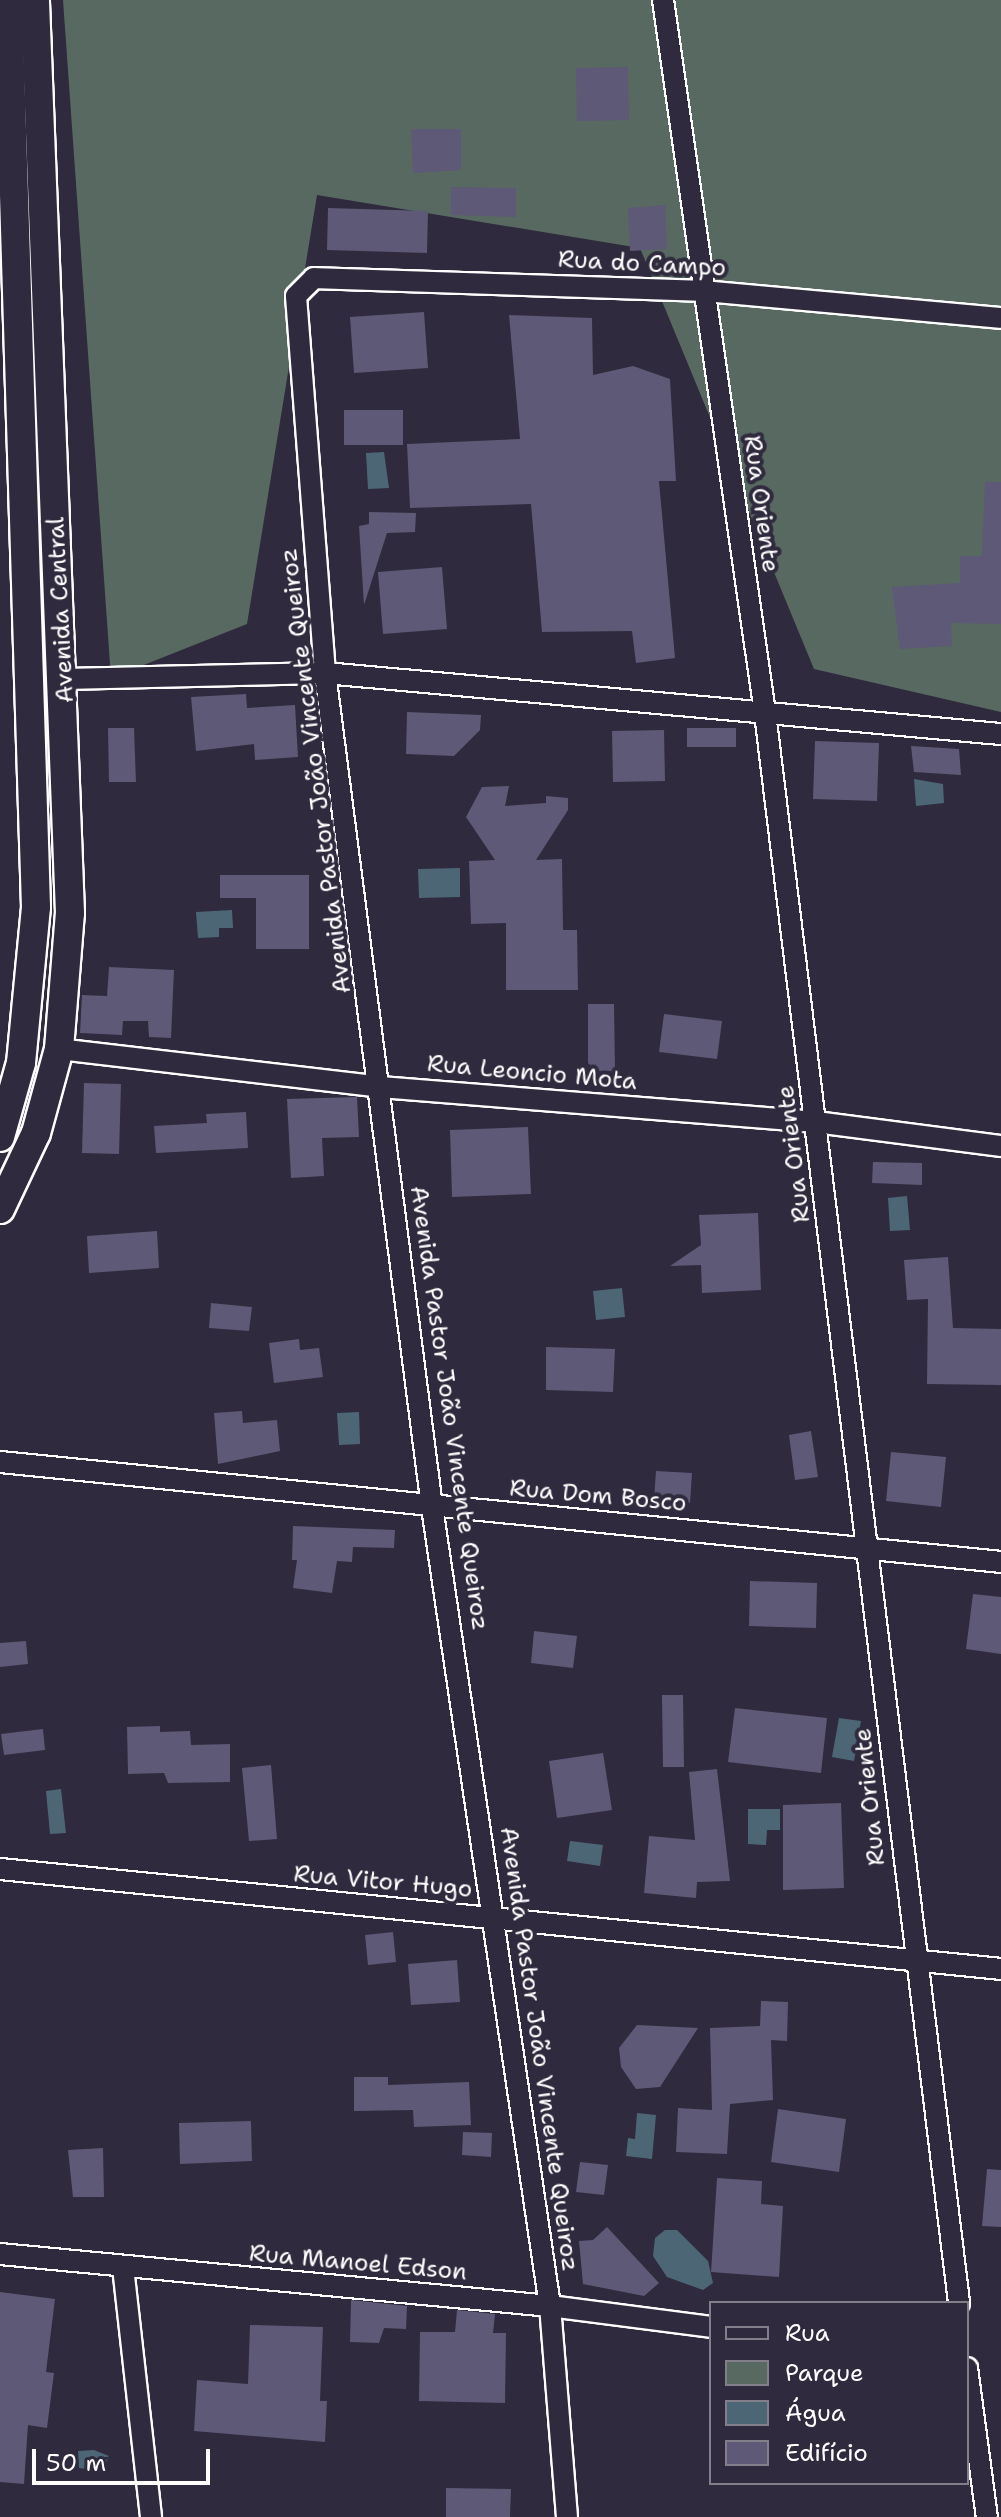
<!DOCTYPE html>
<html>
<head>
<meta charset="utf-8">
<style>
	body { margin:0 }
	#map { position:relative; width:1001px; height:2517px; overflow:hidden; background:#2f2a3d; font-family:"Shantell Sans",sans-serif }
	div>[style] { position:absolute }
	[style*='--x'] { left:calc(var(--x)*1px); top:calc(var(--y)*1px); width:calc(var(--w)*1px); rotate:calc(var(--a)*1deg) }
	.green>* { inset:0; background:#586961 }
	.water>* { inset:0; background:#4d6676 }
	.building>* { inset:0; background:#5e5976 }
	.roads { filter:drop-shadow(2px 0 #fff) drop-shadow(-2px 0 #fff) drop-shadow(0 2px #fff) drop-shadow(0 -2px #fff) }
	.minor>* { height:20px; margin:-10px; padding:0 10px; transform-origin:10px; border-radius:10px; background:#2f2a3d }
	.secondary>* { height:28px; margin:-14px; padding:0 14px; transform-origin:14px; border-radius:14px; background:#2f2a3d }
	span { translate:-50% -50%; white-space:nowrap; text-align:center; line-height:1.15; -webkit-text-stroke:8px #2f2a3d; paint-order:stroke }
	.street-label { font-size:24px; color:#fff }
	.legend { position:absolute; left:709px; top:2301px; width:260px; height:184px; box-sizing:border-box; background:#2f2a3d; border:2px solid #827f8b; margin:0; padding:10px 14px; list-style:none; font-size:24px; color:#fff }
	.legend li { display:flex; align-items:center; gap:16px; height:40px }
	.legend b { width:40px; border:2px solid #827f8b }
	.scale { position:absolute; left:32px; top:2449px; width:178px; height:36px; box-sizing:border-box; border:4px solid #fff; border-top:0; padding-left:10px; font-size:24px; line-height:28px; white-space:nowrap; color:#fff; -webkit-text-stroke:6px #2f2a3d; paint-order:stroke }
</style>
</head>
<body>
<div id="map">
	<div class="green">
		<div style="clip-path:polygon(63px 0,1001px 0,1001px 712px,814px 669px,640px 248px,317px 195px,247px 624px,111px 678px)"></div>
	</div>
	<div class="water">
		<div style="clip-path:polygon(384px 452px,389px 488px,368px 489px,366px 453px)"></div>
		<div style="clip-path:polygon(914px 779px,943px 784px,944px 803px,916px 806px)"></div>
		<div style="clip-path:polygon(460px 868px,460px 897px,419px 898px,418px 869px)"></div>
		<div style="clip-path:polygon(232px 910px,233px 928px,219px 928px,219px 937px,198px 938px,196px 912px)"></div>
		<div style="clip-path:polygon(907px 1196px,910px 1230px,890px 1231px,888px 1198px)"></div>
		<div style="clip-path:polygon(622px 1288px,625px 1317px,596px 1320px,593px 1291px)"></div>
		<div style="clip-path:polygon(359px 1412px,360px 1444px,339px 1445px,337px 1413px)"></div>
		<div style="clip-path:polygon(839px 1718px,861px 1721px,854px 1761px,832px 1757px)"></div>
		<div style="clip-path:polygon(61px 1789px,66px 1833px,50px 1834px,46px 1791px)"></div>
		<div style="clip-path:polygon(748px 1809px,780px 1809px,780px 1830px,767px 1830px,766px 1845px,748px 1844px)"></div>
		<div style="clip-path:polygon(570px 1841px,603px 1845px,600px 1866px,567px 1861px)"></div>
		<div style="clip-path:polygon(637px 2113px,656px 2115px,652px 2159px,626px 2156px,628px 2138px,635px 2139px)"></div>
		<div style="clip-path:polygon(665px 2230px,677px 2230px,708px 2261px,713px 2283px,703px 2290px,667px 2277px,653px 2256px,655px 2238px)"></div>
		<div style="clip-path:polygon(94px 2450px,109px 2456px,102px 2471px,79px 2468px,78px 2451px)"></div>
	</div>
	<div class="building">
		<div style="clip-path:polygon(628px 67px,629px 120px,577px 121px,576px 68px)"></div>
		<div style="clip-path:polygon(411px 129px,461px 129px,461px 170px,413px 173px)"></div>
		<div style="clip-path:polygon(451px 187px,516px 188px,516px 217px,451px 215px)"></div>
		<div style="clip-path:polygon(665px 205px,667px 249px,630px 251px,628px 208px)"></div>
		<div style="clip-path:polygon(328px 208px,428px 211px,427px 253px,327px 250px)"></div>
		<div style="clip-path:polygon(424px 312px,428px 368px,354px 373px,350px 317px)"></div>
		<div style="clip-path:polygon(509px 315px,592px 318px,593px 375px,633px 366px,670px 379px,676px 481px,659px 481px,675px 658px,636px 663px,632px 631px,542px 632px,531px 504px,410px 508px,407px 444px,520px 439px)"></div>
		<div style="clip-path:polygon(344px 410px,403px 410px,403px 445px,344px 445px)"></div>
		<div style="clip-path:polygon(985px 482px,1001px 482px,1001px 624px,951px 623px,952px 646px,900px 649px,892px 587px,960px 583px,960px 556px,982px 556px)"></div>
		<div style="clip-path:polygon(369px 512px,416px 513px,415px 532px,387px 533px,364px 605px,359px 526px,369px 524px)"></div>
		<div style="clip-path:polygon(442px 567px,447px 629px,383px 634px,378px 572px)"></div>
		<div style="clip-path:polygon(246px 694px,247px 708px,295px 705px,298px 757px,255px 760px,254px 744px,196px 751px,191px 697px)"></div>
		<div style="clip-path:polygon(407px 712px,481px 715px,480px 730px,454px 756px,406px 754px)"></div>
		<div style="clip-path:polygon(108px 728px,134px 728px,136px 782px,109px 782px)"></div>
		<div style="clip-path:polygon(687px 728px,736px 728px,736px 747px,687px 747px)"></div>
		<div style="clip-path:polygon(664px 730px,665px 781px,613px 782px,612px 731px)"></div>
		<div style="clip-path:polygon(815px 741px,879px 743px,877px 801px,813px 799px)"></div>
		<div style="clip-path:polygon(911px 746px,959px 749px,961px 775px,914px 772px)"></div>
		<div style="clip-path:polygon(509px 786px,505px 806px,546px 803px,546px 796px,568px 798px,568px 810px,536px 860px,562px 859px,563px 930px,577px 930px,578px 990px,506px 990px,506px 923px,471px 924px,469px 861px,495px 860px,466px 817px,482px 787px)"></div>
		<div style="clip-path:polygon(220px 875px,309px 875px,309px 949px,256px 949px,256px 898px,220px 898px)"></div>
		<div style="clip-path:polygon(109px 967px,174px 970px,171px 1038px,149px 1037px,148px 1021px,123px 1021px,122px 1035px,80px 1033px,82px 995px,107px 996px)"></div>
		<div style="clip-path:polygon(588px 1004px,614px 1004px,615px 1071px,588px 1071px)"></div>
		<div style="clip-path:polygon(664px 1014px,722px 1021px,717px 1059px,659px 1052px)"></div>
		<div style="clip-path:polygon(84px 1083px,121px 1084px,119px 1154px,82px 1153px)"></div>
		<div style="clip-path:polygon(357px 1097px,359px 1137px,322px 1138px,324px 1176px,291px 1178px,287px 1099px)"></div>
		<div style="clip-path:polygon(246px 1112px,248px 1148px,156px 1153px,154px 1126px,207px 1123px,206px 1114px)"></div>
		<div style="clip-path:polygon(528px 1127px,531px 1194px,452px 1197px,450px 1130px)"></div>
		<div style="clip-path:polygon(873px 1162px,922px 1163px,922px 1185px,872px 1183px)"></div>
		<div style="clip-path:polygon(758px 1213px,761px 1290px,702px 1293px,701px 1265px,670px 1266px,701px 1245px,699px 1215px)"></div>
		<div style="clip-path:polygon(157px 1231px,159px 1268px,89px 1273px,87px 1236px)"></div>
		<div style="clip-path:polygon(948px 1257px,953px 1328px,1001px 1329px,1001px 1385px,927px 1384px,928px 1299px,907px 1300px,904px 1260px)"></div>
		<div style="clip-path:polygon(211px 1303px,252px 1307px,249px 1331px,209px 1328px)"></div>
		<div style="clip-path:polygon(299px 1339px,300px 1350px,319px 1348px,323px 1377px,274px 1383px,269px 1343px)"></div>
		<div style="clip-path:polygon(546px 1347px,615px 1349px,613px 1392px,546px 1390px)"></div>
		<div style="clip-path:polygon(242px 1411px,243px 1423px,277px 1420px,280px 1451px,218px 1464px,214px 1413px)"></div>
		<div style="clip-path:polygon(811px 1431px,818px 1477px,795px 1480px,789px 1435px)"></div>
		<div style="clip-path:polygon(891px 1452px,946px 1457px,941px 1507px,886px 1501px)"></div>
		<div style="clip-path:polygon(656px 1471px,692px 1473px,690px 1503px,654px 1500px)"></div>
		<div style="clip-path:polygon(293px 1526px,395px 1530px,394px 1548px,353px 1547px,352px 1562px,337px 1561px,332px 1593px,293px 1588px,297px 1560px,292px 1560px)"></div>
		<div style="clip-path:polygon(750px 1581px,817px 1583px,816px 1628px,749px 1626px)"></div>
		<div style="clip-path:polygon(973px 1594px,1001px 1597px,1001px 1654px,966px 1649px)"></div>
		<div style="clip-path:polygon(534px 1631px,577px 1636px,573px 1668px,531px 1663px)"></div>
		<div style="clip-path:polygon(26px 1641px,28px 1664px,0 1667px,0 1643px)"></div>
		<div style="clip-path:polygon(662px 1695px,683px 1695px,684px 1767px,663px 1767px)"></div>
		<div style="clip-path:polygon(735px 1708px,827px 1718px,821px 1773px,728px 1762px)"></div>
		<div style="clip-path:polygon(160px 1726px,160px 1732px,190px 1731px,191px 1745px,230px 1744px,230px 1782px,168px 1783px,164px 1773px,128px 1774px,127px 1727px)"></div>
		<div style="clip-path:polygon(43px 1729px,45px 1750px,4px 1755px,1px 1734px)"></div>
		<div style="clip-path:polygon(603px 1753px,612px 1810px,557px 1818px,549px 1761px)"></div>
		<div style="clip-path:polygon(271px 1765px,277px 1839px,249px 1841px,242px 1768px)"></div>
		<div style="clip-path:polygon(717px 1769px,730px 1881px,697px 1882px,696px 1898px,644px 1893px,649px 1836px,695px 1840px,689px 1772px)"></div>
		<div style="clip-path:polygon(841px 1803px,844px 1888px,783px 1890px,783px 1805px)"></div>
		<div style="clip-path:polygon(393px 1932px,396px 1962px,368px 1965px,365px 1935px)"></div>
		<div style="clip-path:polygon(457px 1960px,460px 2002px,411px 2005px,408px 1964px)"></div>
		<div style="clip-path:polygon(761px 2001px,788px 2002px,787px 2041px,771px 2040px,773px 2100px,730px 2104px,727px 2154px,676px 2152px,678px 2108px,712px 2110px,710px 2028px,760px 2026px)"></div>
		<div style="clip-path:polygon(637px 2025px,698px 2028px,660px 2087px,636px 2089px,621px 2067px,619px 2048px)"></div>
		<div style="clip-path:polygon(354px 2077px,388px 2077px,388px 2085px,469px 2082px,471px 2125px,414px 2127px,413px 2110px,354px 2111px)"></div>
		<div style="clip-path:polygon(778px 2109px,846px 2119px,839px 2172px,771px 2162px)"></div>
		<div style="clip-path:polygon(251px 2121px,252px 2161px,180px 2164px,179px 2123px)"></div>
		<div style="clip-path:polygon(463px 2132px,492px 2133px,491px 2157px,462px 2155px)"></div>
		<div style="clip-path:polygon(103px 2148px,104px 2197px,73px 2197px,68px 2150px)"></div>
		<div style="clip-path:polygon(580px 2162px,608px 2165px,604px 2195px,576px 2192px)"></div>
		<div style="clip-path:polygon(987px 2169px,1001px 2170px,1001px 2227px,982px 2226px)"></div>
		<div style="clip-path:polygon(717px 2178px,762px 2181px,761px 2204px,783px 2206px,779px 2277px,711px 2272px)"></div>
		<div style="clip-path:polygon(607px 2227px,659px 2283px,644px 2296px,583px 2284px,579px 2241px,593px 2240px)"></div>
		<div style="clip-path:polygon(0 2292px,55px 2299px,46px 2372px,54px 2373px,47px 2428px,28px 2425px,24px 2484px,0 2482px)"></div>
		<div style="clip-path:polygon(351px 2300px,407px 2306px,406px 2329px,384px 2328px,379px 2343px,350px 2342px)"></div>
		<div style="clip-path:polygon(457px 2310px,495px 2314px,493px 2333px,506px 2333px,505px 2403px,419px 2401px,420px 2332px,455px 2332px)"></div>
		<div style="clip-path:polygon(250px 2325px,323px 2327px,320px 2401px,327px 2401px,325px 2442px,194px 2431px,197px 2380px,248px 2384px)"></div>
		<div style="clip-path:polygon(446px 2488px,511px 2489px,510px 2517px,446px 2517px)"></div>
	</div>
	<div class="roads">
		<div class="minor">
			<div style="--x:663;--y:0;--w:720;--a:81.86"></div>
			<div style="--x:765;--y:713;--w:1602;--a:83.04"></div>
			<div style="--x:64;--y:679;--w:261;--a:-1.3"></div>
			<div style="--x:325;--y:673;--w:679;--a:5.16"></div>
			<div style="--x:59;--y:1049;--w:324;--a:6.7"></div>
			<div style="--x:381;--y:1087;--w:436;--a:4.6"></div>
			<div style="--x:816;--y:1122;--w:187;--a:7.4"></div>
			<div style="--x:0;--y:1462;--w:1006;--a:5.7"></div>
			<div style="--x:0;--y:1869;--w:1006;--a:5.7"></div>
			<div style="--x:0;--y:2254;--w:552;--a:5.4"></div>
			<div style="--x:550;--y:2306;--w:162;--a:7.4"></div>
			<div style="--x:123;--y:2267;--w:252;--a:83.6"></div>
			<div style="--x:967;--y:2368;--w:150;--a:82.4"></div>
			<div style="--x:567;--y:2517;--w:212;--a:-94.6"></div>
			<div style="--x:550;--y:2306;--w:808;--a:-98.4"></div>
			<div style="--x:432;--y:1507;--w:841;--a:-97.31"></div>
			<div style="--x:325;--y:673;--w:378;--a:-94.4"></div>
			<div style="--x:296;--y:296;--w:25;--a:-45"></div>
			<div style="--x:314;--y:278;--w:390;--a:1.9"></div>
			<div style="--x:704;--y:291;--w:298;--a:5.2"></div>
		</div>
		<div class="secondary">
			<div style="--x:0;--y:1137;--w:77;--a:-74.2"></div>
			<div style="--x:21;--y:1063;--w:157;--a:-84.5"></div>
			<div style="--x:36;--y:907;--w:907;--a:-91.77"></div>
			<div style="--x:0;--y:1209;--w:84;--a:-64.7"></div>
			<div style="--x:36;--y:1133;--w:87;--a:-74.7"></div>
			<div style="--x:59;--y:1049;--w:136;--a:-85.4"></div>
			<div style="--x:70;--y:913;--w:914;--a:-92.2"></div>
		</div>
	</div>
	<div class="street-label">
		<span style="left:642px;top:264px;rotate:3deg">Rua do Campo</span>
		<span style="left:761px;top:504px;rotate:82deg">Rua Oriente</span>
		<span style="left:61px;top:610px;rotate:-93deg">Avenida Central</span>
		<span style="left:316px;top:771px;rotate:-97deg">Avenida Pastor João Vincente Queiroz</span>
		<span style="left:532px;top:1073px;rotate:5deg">Rua Leoncio Mota</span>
		<span style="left:794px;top:1154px;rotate:-97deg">Rua Oriente</span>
		<span style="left:449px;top:1408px;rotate:82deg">Avenida Pastor João Vincente Queiroz</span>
		<span style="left:598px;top:1496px;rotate:5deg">Rua Dom Bosco</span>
		<span style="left:870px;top:1797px;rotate:-96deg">Rua Oriente</span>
		<span style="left:383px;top:1882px;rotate:5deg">Rua Vitor Hugo</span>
		<span style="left:539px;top:2049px;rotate:82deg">Avenida Pastor João Vincente Queiroz</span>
		<span style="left:358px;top:2263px;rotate:5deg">Rua Manoel Edson</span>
	</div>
	<ul class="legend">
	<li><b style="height:10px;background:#2f2a3d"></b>Rua</li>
	<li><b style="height:22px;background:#586961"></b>Parque</li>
	<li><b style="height:22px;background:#4d6676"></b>Água</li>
	<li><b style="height:22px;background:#5e5976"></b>Edifício</li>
	</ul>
	<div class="scale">50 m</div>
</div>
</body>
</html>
